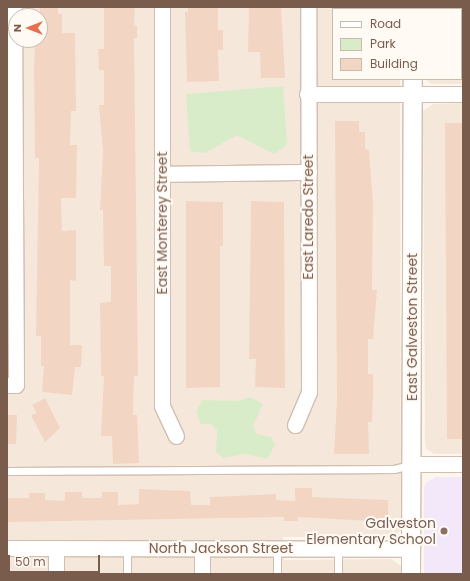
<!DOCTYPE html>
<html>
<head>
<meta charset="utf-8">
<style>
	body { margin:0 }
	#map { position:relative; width:470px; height:581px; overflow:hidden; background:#fdf6ec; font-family:Poppins,sans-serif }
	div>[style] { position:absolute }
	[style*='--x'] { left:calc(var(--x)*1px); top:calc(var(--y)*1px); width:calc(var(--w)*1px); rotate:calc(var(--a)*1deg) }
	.residential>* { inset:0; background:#f5e8da }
	.education>* { inset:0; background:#f3e8fa }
	.green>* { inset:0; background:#d8ecc9 }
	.building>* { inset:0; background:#f3d5c3 }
	.roads { filter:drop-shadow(1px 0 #d1beb0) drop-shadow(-1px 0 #d1beb0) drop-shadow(0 1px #d1beb0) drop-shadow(0 -1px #d1beb0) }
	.service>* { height:7px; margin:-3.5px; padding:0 3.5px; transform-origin:3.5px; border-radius:3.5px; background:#fff }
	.minor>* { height:15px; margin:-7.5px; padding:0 7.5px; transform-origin:7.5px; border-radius:7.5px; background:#fff }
	.tertiary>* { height:18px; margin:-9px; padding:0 9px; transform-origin:9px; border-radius:9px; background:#fff }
	.dots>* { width:11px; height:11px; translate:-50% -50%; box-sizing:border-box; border:2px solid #fffaf3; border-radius:50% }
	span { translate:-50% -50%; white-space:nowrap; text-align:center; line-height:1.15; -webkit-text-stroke:4px #fffaf3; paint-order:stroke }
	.street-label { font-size:14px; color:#7a5c4d }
	.education-label { font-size:14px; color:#785e54 }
	.right { translate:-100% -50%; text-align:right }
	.frame { position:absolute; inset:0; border:8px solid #7a5c4d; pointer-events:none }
	.legend { position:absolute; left:332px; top:8px; width:130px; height:72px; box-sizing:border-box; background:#fffaf3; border:1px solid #cabbb1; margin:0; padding:5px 7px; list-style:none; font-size:12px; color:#7a5c4d }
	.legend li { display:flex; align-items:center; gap:8px; height:20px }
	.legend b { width:20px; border:1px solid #cabbb1 }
	.north { position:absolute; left:8px; top:8px; width:40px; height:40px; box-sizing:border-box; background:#fffaf3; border:1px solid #cabbb1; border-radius:50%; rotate:270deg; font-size:11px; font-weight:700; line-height:16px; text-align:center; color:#7a5c4d }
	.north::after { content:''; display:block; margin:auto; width:14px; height:18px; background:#e76f51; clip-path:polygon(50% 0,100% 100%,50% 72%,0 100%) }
	.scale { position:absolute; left:8px; top:555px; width:92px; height:18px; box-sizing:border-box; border:2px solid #7a5c4d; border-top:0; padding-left:5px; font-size:12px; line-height:14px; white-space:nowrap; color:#7a5c4d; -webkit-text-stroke:3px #fffaf3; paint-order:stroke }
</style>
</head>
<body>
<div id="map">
	<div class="residential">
		<div style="clip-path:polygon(evenodd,7px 7px,400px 7px,333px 9px,333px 79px,400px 79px,401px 530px,393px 537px,283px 537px,284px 560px,392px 559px,401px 566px,401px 574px,7px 574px,7px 7px,16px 16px,40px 16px,40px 40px,16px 40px,16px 16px)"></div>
		<div style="clip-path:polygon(425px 7px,463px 7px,463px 84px,431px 84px,426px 79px,461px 79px,461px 9px)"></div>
		<div style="clip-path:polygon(463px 103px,463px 454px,434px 454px,426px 449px,425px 442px,423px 111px,433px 104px)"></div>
	</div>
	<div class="education">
		<div style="clip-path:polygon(435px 477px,463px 477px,463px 574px,424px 574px,424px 488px,426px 483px)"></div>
	</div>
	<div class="green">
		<div style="clip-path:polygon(283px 86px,287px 145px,274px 154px,237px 135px,205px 153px,190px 151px,186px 94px)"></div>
		<div style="clip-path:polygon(250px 397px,263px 404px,253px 426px,257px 434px,271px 437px,275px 445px,267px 459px,245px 454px,223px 458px,216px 452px,217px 430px,211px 424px,201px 424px,196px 412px,202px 400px,238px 401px)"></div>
	</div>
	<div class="building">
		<div style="clip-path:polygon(40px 7px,58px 7px,58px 14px,62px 14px,62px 33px,75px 33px,76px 111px,71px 111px,70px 145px,77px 145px,76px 198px,61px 198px,62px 231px,76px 230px,76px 281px,70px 280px,70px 345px,82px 345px,81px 367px,75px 367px,72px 395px,42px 392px,44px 366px,41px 366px,41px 336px,36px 336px,39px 158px,35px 158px,34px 71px,35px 41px,40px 40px)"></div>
		<div style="clip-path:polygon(104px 7px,135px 7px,134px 26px,137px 26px,137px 38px,134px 38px,138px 376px,134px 376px,133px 415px,137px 415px,139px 463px,113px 464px,112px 436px,101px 436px,104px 376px,101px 376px,100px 303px,111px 302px,111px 266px,104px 266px,103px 210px,100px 210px,103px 151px,99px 105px,104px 105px,104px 70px,99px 70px,98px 49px,104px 49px)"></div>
		<div style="clip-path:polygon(188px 7px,218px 7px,218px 30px,223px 30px,223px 50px,218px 50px,219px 81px,187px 82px,185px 12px,188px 12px)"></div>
		<div style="clip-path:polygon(249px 7px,281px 7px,285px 78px,261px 78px,260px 52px,248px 52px)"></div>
		<div style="clip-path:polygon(335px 121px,359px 121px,359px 132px,365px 132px,365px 149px,369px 150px,373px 203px,372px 290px,377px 290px,373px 339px,368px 339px,368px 374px,373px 374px,373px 395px,372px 422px,368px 422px,369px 454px,334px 454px,337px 401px)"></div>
		<div style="clip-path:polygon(445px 123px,462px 123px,463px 439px,447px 439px)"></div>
		<div style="clip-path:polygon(186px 201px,223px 202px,223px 246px,220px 246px,220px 387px,186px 388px)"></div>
		<div style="clip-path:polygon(251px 201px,284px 202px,285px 388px,255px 387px,256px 359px,249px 359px)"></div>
		<div style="clip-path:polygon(45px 398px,60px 428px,45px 442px,31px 415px,37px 413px,32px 405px)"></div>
		<div style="clip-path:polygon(7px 415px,17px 415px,16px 444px,7px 444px)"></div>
		<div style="clip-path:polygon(295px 488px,312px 488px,312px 497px,388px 500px,388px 522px,298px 517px,298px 521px,284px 521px,284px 517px,7px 522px,7px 498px,29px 498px,29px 493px,45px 493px,45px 500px,65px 501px,65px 492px,82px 492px,82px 498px,102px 498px,102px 492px,118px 492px,118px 505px,139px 504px,139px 489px,190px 491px,191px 505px,210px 505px,210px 497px,276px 494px,276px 500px,295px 501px)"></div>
	</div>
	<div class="roads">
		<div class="service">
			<div style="--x:7;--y:471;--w:387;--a:-0.3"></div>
			<div style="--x:394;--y:469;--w:16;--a:-14"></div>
			<div style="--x:277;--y:548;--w:26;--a:90"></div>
			<div style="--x:338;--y:548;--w:26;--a:90"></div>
			<div style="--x:127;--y:549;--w:25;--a:90"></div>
		</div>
		<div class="minor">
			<div style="--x:162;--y:7;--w:399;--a:90"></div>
			<div style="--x:162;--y:406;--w:33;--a:65"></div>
			<div style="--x:307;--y:94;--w:156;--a:0"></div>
			<div style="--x:162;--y:174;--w:147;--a:-0.8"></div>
			<div style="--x:7;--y:385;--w:9;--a:0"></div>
			<div style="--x:16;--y:385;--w:378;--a:-90.3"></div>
			<div style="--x:295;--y:425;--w:36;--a:-67"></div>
			<div style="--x:309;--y:392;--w:385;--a:-90.1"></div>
			<div style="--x:412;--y:464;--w:51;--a:0"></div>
			<div style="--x:7;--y:548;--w:404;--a:0.1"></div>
			<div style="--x:202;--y:549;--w:25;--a:90"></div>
			<div style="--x:56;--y:574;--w:26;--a:-90"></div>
		</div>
		<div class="tertiary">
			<div style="--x:413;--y:7;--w:2;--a:90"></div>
			<div style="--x:411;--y:574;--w:495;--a:-89.8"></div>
		</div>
	</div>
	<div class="dots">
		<div style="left:444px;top:531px;background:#8d6e63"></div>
	</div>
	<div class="street-label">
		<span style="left:308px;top:217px;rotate:-90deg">East Laredo Street</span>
		<span style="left:162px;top:223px;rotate:-90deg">East Monterey Street</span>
		<span style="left:412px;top:327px;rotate:-90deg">East Galveston Street</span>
		<span style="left:221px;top:548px">North Jackson Street</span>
	</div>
	<div class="education-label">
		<span class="right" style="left:436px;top:531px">Galveston<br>Elementary School</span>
	</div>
	<div class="frame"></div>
	<ul class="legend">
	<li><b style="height:5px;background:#fff"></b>Road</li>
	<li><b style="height:11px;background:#d8ecc9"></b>Park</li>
	<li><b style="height:11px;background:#f3d5c3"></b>Building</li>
	</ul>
	<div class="north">N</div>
	<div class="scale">50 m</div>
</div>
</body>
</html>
